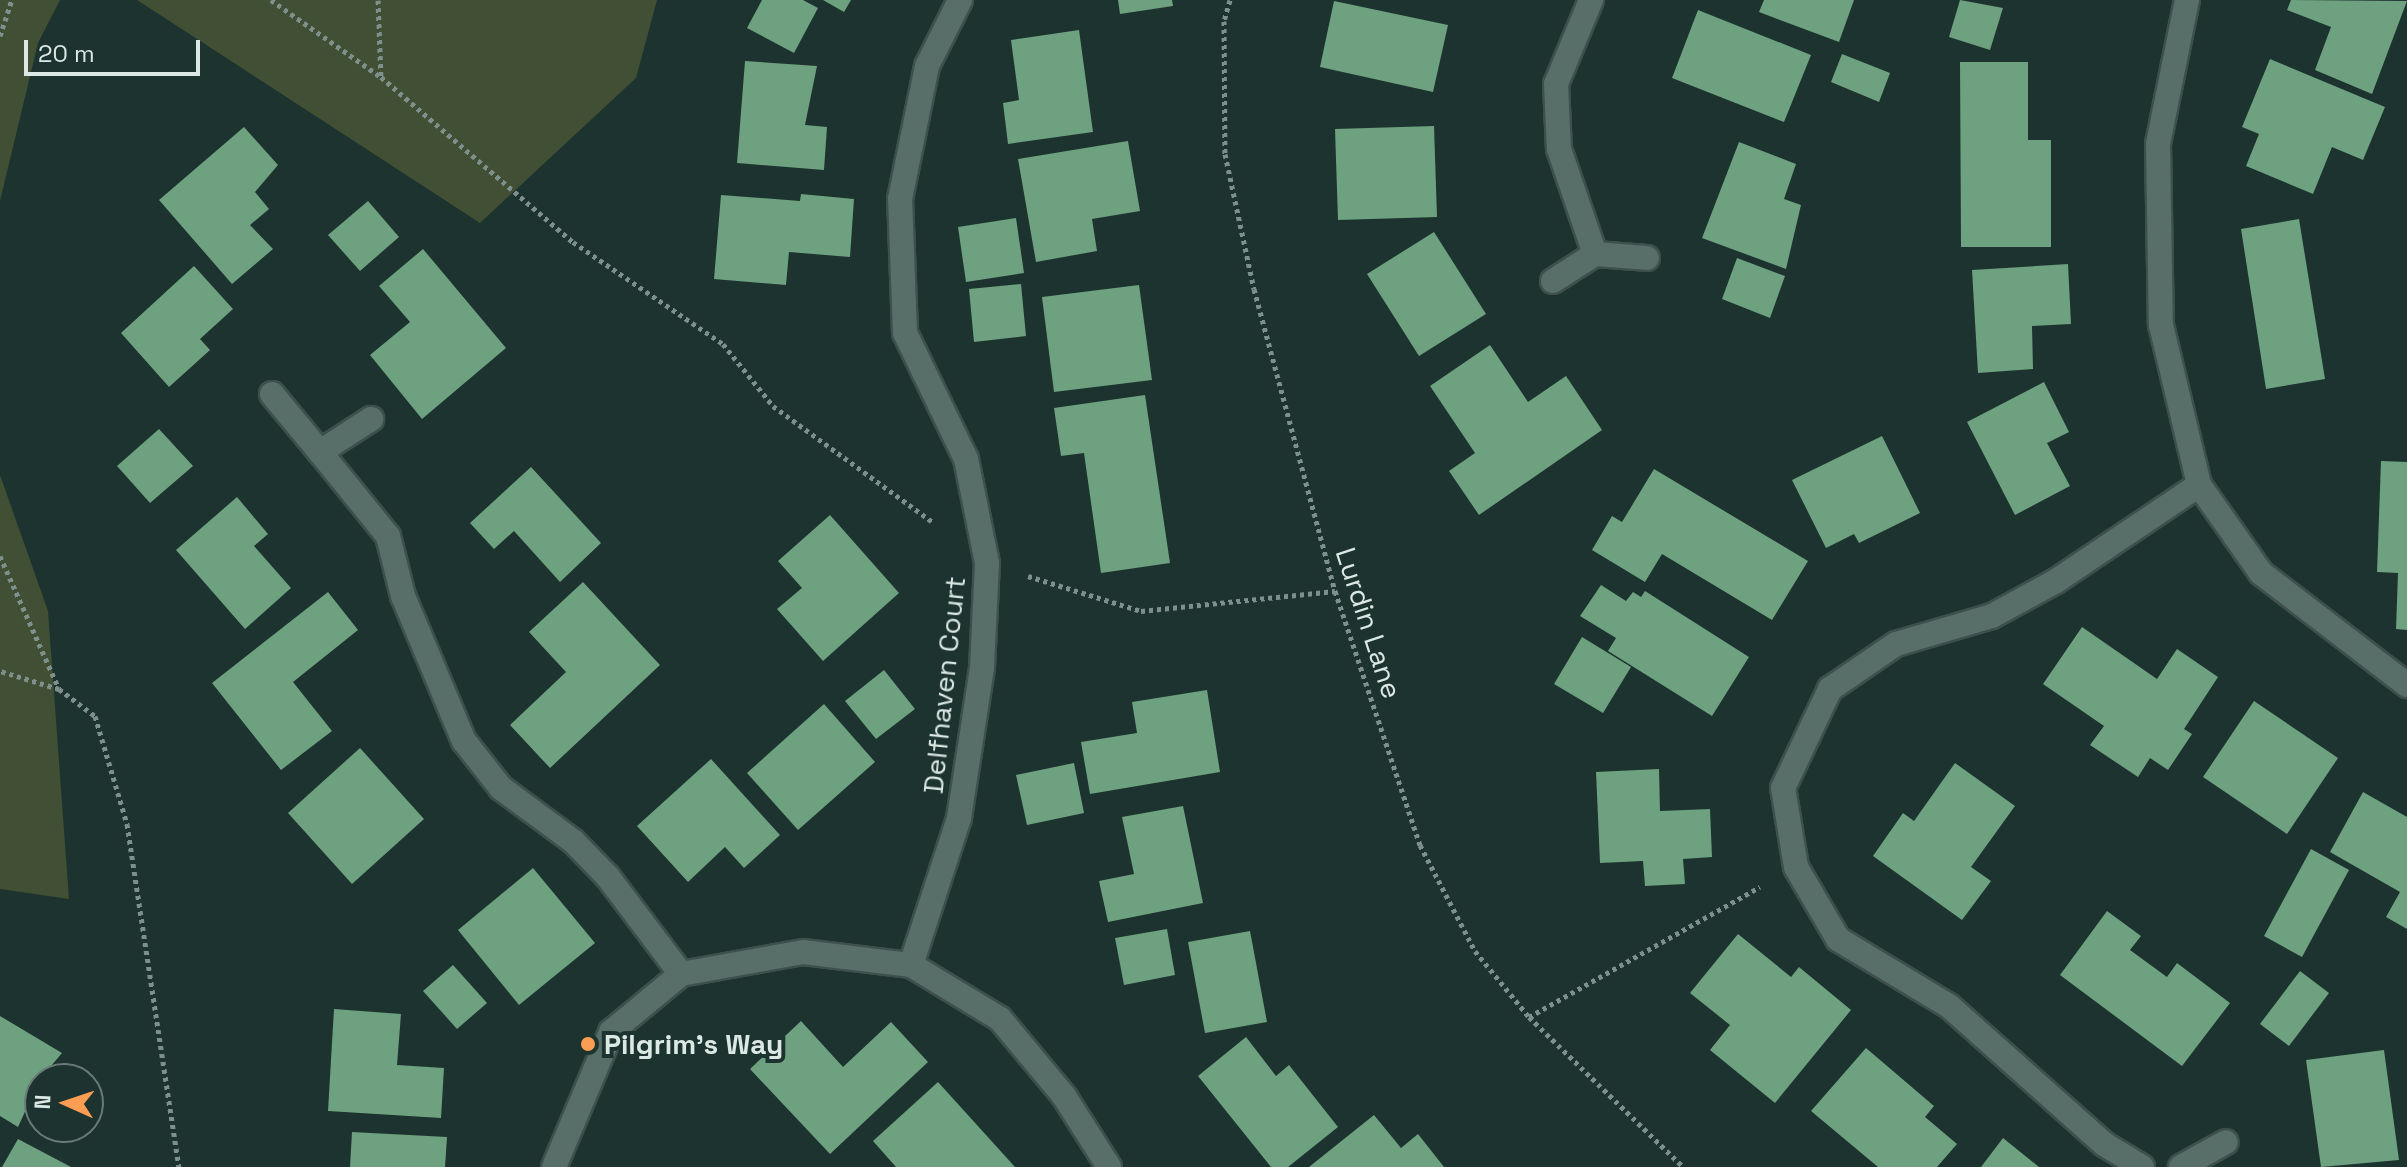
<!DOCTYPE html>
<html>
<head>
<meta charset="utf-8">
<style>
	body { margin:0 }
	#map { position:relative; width:2407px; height:1167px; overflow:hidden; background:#1d332f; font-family:"Space Grotesk",sans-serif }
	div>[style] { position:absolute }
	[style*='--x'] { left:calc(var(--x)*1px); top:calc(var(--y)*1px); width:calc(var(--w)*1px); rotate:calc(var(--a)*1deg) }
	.green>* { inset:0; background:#414f34 }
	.building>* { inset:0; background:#6da17f }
	.path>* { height:5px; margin-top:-2.5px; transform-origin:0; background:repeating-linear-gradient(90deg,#7e908c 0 4px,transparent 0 8px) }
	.roads { filter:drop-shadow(2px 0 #3d504c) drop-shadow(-2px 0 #3d504c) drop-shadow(0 2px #3d504c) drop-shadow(0 -2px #3d504c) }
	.minor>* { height:24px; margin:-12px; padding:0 12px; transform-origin:12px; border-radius:12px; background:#576e69 }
	.dots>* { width:22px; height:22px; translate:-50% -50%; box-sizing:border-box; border:4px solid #1d332f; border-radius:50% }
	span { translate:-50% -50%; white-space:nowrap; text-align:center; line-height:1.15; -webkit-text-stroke:8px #1d332f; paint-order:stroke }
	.street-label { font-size:28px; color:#dbe8e4 }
	.poi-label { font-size:28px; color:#dbe8e4; font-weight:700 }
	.left { translate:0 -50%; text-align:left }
	.north { position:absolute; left:24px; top:1063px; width:80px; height:80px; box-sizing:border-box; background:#1d332f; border:2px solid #697b77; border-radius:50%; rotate:273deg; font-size:22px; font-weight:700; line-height:32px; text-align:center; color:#dbe8e4 }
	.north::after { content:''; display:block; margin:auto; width:28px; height:36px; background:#fc9d54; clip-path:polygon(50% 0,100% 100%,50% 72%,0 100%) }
	.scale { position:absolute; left:24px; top:40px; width:176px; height:36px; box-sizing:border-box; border:4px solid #dbe8e4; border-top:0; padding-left:10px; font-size:24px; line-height:28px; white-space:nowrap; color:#dbe8e4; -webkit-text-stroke:6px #1d332f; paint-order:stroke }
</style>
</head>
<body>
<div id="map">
	<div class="green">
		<div style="clip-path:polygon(0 0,60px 0,38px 43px,0 201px)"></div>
		<div style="clip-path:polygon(137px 0,657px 0,636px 78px,480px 223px)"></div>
		<div style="clip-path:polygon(0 475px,48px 611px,69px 899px,0 889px)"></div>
	</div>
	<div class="building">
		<div style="clip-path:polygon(762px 0,803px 0,818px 8px,794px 53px,747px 28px)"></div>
		<div style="clip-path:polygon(823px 0,851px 0,844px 12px)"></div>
		<div style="clip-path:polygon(1118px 0,1172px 0,1173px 6px,1120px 14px)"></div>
		<div style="clip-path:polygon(1764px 0,1854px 0,1839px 42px,1759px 12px)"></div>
		<div style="clip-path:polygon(1960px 0,2003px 8px,1990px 50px,1949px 37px)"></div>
		<div style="clip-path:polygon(2291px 0,2407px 1px,2372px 94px,2315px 70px,2331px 27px,2287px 10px)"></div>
		<div style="clip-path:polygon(1334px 1px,1448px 25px,1433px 92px,1320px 67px)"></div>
		<div style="clip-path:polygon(1698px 10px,1811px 55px,1784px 122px,1672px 78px)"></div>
		<div style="clip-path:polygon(1079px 30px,1093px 132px,1008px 144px,1003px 103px,1019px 100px,1011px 40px)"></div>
		<div style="clip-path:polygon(1842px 54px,1890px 73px,1879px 102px,1831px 82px)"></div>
		<div style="clip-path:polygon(2270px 59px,2385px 107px,2363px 160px,2332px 147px,2313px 194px,2246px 166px,2259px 134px,2242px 127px)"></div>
		<div style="clip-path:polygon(745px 61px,817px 66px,805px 125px,827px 127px,824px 170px,737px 163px)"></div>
		<div style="clip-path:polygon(1960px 62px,2028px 62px,2028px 140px,2051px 140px,2051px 247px,1961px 247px)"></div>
		<div style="clip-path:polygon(1434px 126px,1437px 217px,1338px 220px,1335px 129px)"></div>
		<div style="clip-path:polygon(244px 127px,278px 165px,255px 192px,269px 209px,250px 225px,273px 249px,232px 284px,159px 200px)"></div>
		<div style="clip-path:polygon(1128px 141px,1140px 211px,1092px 219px,1097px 251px,1036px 262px,1018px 159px)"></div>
		<div style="clip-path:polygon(1739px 142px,1796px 164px,1784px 199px,1801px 205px,1786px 269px,1702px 238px)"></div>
		<div style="clip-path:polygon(801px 194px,854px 199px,850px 257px,789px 252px,786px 285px,714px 279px,721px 195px,800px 201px)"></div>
		<div style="clip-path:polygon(368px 201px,399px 237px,360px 271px,328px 235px)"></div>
		<div style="clip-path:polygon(1016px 218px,1024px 273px,966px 282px,958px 227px)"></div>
		<div style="clip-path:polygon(2299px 219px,2325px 379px,2266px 389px,2241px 229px)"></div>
		<div style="clip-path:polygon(1434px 232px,1486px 314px,1419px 356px,1367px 274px)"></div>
		<div style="clip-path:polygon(423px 249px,506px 348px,422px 419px,370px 355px,410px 322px,379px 286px)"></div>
		<div style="clip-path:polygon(1737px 258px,1785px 276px,1770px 318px,1722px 299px)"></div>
		<div style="clip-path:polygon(2068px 264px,2071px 324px,2032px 326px,2033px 369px,1978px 373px,1972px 270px)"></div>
		<div style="clip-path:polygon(194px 266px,233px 309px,200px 339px,210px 350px,169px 387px,121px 333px)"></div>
		<div style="clip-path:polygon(1021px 284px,1026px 336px,974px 342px,969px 289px)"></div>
		<div style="clip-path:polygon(1139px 285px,1152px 380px,1054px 392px,1042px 297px)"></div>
		<div style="clip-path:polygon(1490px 345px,1528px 402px,1566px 376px,1602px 430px,1479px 515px,1449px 471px,1475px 453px,1430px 386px)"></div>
		<div style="clip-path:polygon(2044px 382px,2069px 432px,2047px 443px,2070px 486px,2015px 515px,1967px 422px)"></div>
		<div style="clip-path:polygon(1145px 395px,1170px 563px,1101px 573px,1084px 453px,1061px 456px,1054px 408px)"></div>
		<div style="clip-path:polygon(159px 429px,193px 466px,150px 503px,117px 466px)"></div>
		<div style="clip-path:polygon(1882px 436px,1920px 513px,1859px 543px,1854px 534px,1826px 548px,1792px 480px)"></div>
		<div style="clip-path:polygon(2381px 461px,2407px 462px,2407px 630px,2396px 629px,2398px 573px,2377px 572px)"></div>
		<div style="clip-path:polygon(531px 467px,601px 543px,560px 582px,514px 531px,494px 549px,470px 523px)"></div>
		<div style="clip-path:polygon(1654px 469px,1808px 561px,1772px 620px,1662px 554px,1645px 582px,1592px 550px,1612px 516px,1622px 522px)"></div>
		<div style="clip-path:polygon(237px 497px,268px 534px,254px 546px,291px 588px,245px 629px,176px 550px)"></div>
		<div style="clip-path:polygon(830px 515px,899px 593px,823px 661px,777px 609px,802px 588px,778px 561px)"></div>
		<div style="clip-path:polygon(583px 582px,660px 665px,550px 768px,510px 725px,566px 672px,529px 632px)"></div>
		<div style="clip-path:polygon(1601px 585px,1626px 601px,1633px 592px,1641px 597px,1645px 591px,1749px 657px,1712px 716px,1608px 651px,1616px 638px,1580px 616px)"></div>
		<div style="clip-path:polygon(328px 592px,358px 630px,293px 682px,332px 731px,281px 770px,212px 683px)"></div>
		<div style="clip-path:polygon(2082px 627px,2157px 679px,2177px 649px,2218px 677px,2184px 729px,2192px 734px,2168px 770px,2150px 758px,2138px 777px,2090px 745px,2104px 726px,2043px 684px)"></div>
		<div style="clip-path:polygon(1582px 637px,1631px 667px,1603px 713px,1554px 684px)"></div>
		<div style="clip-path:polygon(884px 670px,915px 709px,876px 739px,845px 701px)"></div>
		<div style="clip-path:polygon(1207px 690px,1220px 772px,1090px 794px,1081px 742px,1137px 733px,1132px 702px)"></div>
		<div style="clip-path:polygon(2254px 701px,2338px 758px,2287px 834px,2203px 777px)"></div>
		<div style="clip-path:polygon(824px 704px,875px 762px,798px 830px,747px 773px)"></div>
		<div style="clip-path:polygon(360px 748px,424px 819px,352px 884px,288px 813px)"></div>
		<div style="clip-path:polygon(711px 759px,780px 835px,744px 868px,725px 847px,688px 882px,637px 826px)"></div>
		<div style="clip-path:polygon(1074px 763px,1084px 813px,1027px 825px,1016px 775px)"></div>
		<div style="clip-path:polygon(1955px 763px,2015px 806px,1971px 867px,1991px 881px,1962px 920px,1873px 856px,1903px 813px,1914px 821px)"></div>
		<div style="clip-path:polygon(1659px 769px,1660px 811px,1710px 809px,1712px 857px,1683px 859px,1685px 884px,1645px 886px,1643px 861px,1600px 863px,1596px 772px)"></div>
		<div style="clip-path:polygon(2363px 792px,2407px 817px,2407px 929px,2386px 917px,2400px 892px,2330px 852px)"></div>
		<div style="clip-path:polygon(1183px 806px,1203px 903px,1108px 922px,1099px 881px,1134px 874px,1122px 817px)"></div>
		<div style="clip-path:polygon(2311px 849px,2349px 870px,2302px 957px,2264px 936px)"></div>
		<div style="clip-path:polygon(533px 868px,595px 943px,519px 1005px,458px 930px)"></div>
		<div style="clip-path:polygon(2107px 911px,2141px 936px,2130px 950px,2167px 977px,2177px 963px,2230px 1003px,2182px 1066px,2060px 975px)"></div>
		<div style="clip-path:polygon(1167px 929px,1175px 975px,1124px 985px,1115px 938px)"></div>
		<div style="clip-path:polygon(1250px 931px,1267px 1022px,1205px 1033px,1188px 942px)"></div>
		<div style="clip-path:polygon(1738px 934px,1791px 977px,1799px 967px,1851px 1010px,1775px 1103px,1710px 1050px,1730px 1025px,1690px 993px)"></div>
		<div style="clip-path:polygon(453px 965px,487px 1003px,457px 1029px,423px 991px)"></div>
		<div style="clip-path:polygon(2300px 971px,2329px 993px,2289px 1046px,2260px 1024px)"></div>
		<div style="clip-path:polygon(334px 1009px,401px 1014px,397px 1065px,444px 1068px,441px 1118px,328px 1111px)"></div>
		<div style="clip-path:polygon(0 1016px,62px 1053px,40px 1079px,18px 1127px,0 1116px)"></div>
		<div style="clip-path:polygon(801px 1021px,843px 1067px,891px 1022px,928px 1062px,830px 1154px,750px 1069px)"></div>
		<div style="clip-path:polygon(1246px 1037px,1276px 1076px,1289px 1065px,1338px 1127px,1288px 1167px,1271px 1167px,1198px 1076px)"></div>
		<div style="clip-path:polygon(1866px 1048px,1934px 1106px,1925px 1117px,1957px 1144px,1937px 1167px,1878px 1167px,1811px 1111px)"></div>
		<div style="clip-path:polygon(2384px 1050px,2399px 1160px,2321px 1167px,2306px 1060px)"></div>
		<div style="clip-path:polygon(938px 1082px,1015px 1167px,896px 1167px,873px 1141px)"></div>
		<div style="clip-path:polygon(1374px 1115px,1401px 1148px,1418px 1134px,1444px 1167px,1309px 1167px)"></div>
		<div style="clip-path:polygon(352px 1132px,447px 1137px,445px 1167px,350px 1167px)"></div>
		<div style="clip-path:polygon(2003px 1138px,2039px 1167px,1981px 1167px)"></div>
		<div style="clip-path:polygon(18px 1139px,71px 1167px,2px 1167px)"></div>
	</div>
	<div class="path">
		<div style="--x:271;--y:0;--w:134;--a:35"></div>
		<div style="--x:381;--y:77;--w:253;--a:40.7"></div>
		<div style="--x:573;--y:242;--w:181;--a:34.2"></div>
		<div style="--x:723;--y:344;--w:80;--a:51.1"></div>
		<div style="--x:773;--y:406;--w:199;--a:36"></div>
		<div style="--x:378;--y:0;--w:77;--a:87.8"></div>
		<div style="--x:1230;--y:0;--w:22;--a:106"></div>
		<div style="--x:1224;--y:21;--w:133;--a:89.6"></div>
		<div style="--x:1225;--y:154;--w:138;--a:77.9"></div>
		<div style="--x:1254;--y:289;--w:313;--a:75"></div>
		<div style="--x:1335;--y:591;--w:268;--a:71.5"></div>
		<div style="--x:1420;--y:845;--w:119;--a:62.6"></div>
		<div style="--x:1475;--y:951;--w:85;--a:50.7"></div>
		<div style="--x:1529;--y:1017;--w:215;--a:44.2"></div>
		<div style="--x:0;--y:36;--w:38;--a:-72"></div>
		<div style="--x:0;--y:556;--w:145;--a:66.1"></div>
		<div style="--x:59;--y:689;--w:62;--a:-163"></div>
		<div style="--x:1028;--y:576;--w:118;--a:17.2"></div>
		<div style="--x:1141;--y:611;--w:195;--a:-5.9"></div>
		<div style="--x:59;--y:689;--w:45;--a:36.9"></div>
		<div style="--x:95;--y:716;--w:113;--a:73.5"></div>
		<div style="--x:127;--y:824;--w:347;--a:81.4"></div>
		<div style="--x:1529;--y:1017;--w:265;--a:-29.4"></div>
	</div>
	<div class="roads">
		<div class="minor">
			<div style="--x:1591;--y:0;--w:91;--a:112.6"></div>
			<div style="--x:1556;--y:84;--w:65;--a:87.4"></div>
			<div style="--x:1559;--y:149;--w:111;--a:71.1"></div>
			<div style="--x:2187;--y:0;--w:147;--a:101.4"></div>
			<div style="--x:2158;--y:144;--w:181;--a:89.1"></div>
			<div style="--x:2161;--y:325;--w:164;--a:76.6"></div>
			<div style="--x:2199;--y:485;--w:108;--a:54.8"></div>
			<div style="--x:2261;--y:573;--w:184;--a:37.5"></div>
			<div style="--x:1553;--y:281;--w:50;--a:-32.7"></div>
			<div style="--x:1595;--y:254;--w:52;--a:4.4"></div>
			<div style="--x:272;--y:394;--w:75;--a:50.4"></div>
			<div style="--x:320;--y:452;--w:61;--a:-32.9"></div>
			<div style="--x:320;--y:452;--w:108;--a:51"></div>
			<div style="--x:388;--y:536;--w:62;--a:76"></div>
			<div style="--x:403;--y:596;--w:157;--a:67.2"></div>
			<div style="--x:464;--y:741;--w:60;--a:51.8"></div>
			<div style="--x:501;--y:788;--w:89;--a:36.4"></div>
			<div style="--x:573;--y:841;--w:50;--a:45.8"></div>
			<div style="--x:608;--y:877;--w:121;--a:53"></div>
			<div style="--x:911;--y:965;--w:155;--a:-71.9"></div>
			<div style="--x:959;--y:818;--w:152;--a:-81.3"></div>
			<div style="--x:982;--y:668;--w:105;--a:-87.3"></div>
			<div style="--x:987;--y:563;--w:106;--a:-101.4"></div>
			<div style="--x:966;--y:459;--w:140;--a:-115.8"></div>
			<div style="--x:905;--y:333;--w:134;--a:-92.1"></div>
			<div style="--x:900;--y:199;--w:136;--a:-78.5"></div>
			<div style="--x:927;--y:66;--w:74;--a:-63.4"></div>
			<div style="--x:554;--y:1167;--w:147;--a:-67.1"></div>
			<div style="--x:611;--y:1032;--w:91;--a:-39.6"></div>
			<div style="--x:681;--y:974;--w:124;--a:-10.2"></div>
			<div style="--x:803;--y:952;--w:109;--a:6.9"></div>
			<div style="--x:911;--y:965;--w:104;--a:31.2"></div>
			<div style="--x:1000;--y:1019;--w:100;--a:50.3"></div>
			<div style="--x:1064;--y:1096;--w:84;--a:57.6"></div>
			<div style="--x:2142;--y:1167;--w:44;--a:-148.8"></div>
			<div style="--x:2104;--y:1144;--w:208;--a:-138.3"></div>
			<div style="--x:1949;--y:1006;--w:130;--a:-148.9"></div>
			<div style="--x:1838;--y:939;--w:83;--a:-120.3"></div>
			<div style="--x:1796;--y:867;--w:80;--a:-99.3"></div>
			<div style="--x:1783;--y:788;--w:110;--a:-64.6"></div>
			<div style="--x:1830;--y:689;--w:80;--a:-34.3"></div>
			<div style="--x:1896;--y:644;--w:100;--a:-16.3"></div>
			<div style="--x:1992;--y:616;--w:73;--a:-28.7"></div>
			<div style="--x:2056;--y:581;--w:172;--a:-33.9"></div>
			<div style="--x:2181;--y:1167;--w:51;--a:-29.1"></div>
		</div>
	</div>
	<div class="dots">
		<div style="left:588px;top:1044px;background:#fc9d54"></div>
	</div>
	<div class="street-label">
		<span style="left:1369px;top:623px;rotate:72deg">Lurdin Lane</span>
		<span style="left:944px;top:685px;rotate:-84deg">Delfhaven Court</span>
	</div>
	<div class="poi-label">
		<span class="left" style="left:604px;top:1044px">Pilgrim's Way</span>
	</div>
	<div class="north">N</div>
	<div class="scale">20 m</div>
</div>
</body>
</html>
